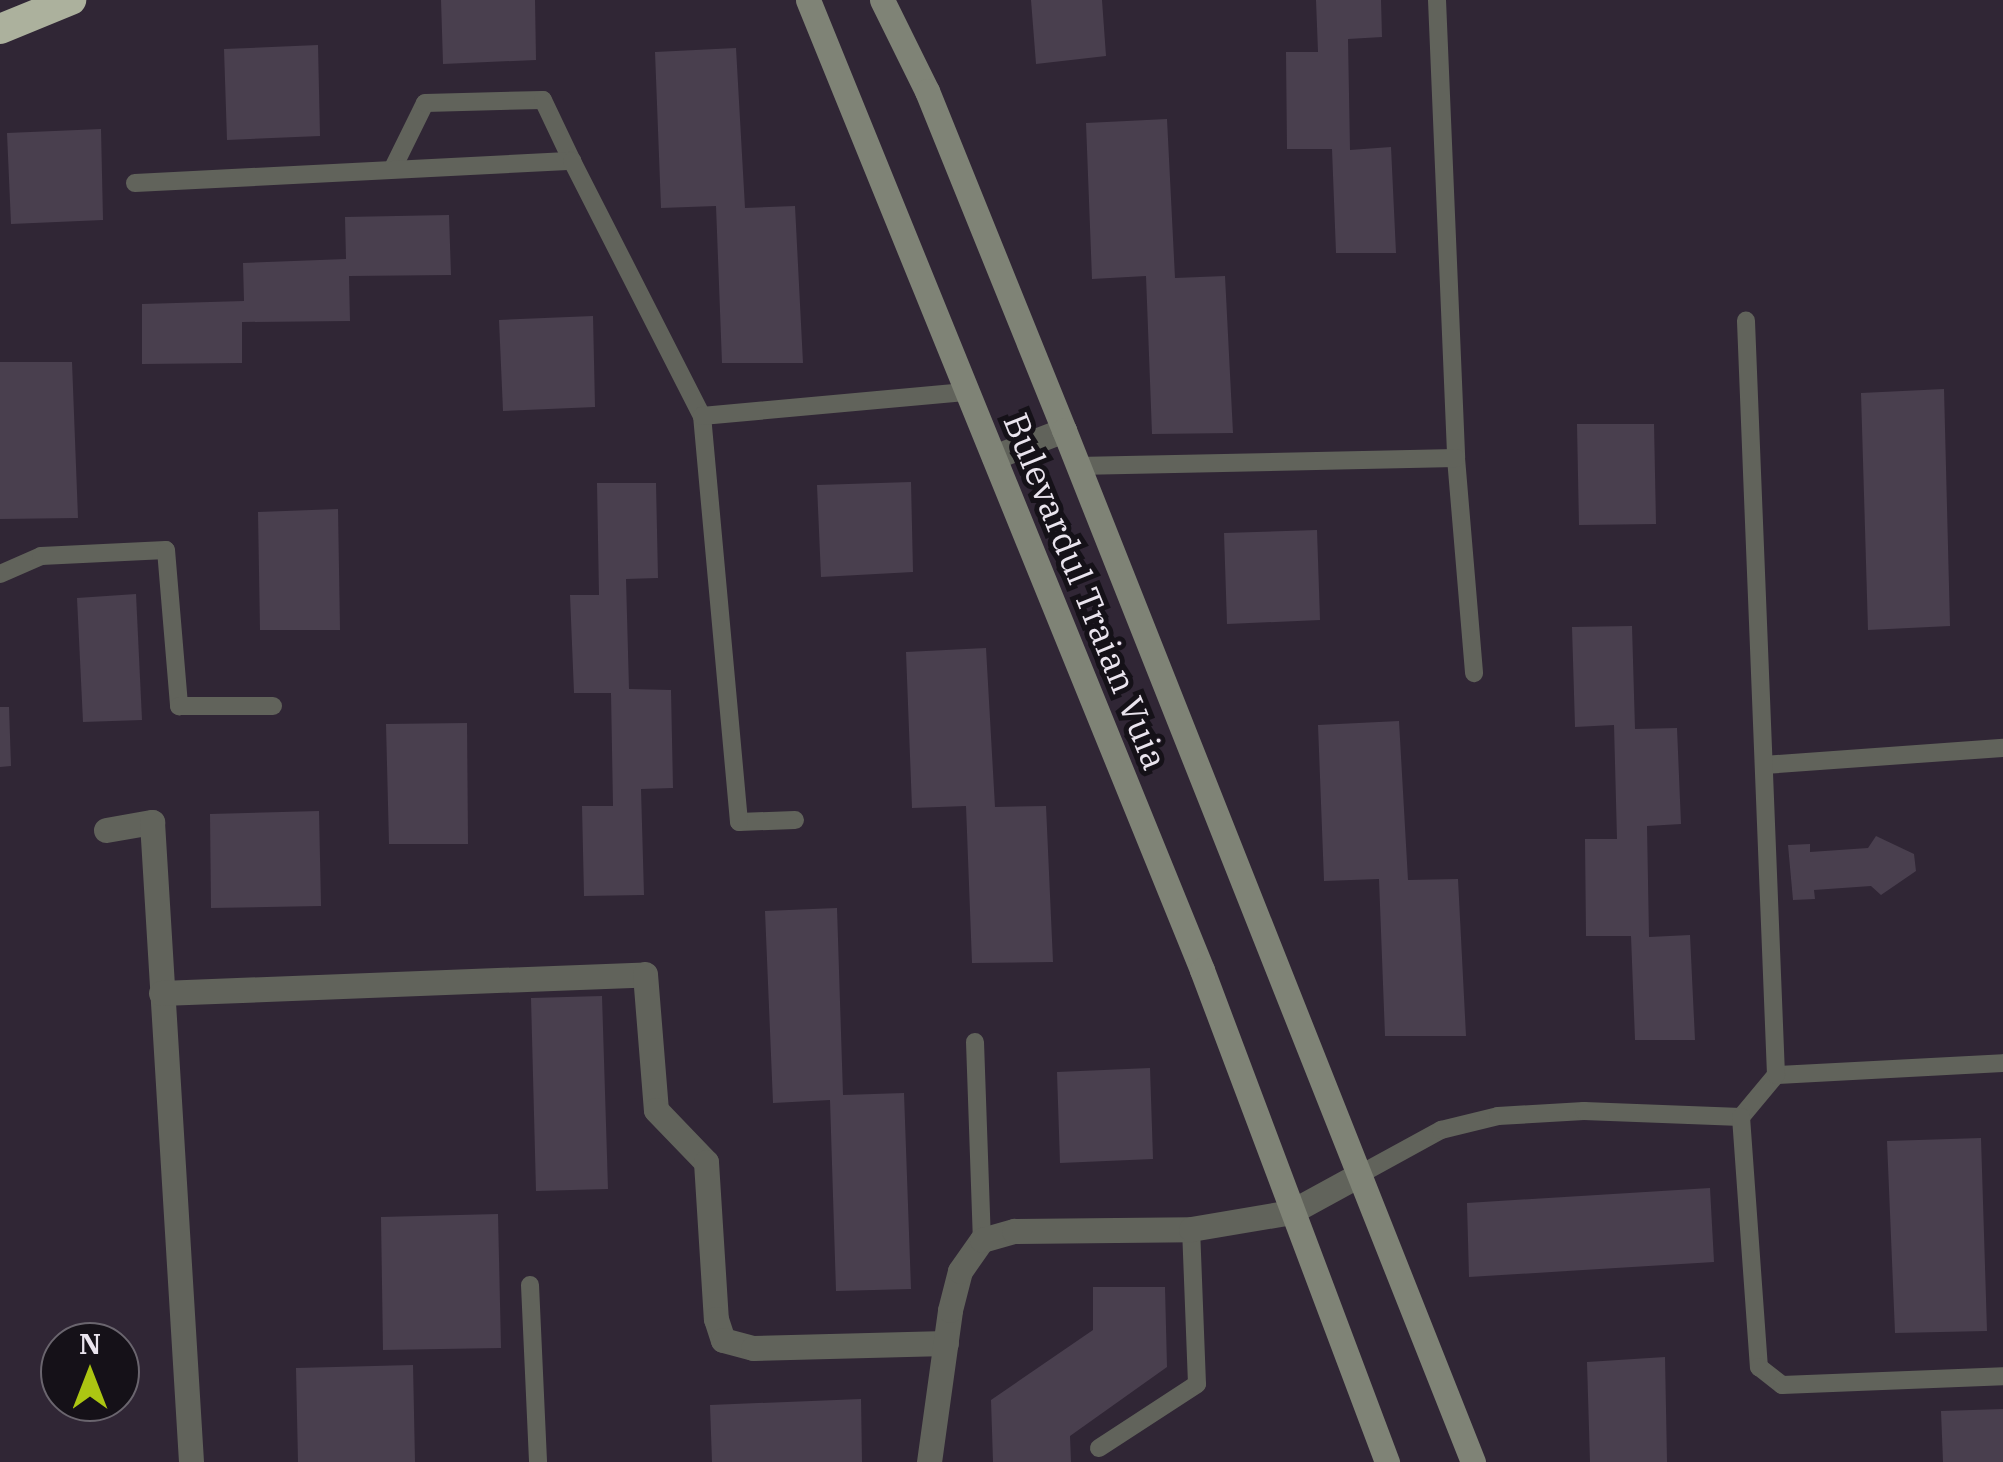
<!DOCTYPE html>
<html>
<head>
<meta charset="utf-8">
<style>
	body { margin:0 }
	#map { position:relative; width:2003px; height:1462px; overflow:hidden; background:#302635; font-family:"IBM Plex Serif",serif }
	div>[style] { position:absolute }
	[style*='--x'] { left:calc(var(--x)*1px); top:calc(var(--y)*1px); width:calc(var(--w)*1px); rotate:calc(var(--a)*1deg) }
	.building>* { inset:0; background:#493f4e }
	.lane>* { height:18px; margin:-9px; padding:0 9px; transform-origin:9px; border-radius:9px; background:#61635b }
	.street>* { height:25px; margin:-12.5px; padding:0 12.5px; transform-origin:12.5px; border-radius:12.5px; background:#61635b }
	.secondary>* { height:25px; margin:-12.5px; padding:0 12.5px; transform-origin:12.5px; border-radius:12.5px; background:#7f8376 }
	.highway>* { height:30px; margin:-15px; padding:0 15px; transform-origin:15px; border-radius:15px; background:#acb19d }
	span { translate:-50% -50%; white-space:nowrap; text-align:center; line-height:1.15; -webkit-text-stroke:10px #151118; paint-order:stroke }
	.street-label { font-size:35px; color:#eae4ee }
	.north { position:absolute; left:40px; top:1322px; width:100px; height:100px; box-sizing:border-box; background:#151118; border:2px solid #6a656e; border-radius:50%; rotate:0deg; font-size:28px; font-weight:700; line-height:40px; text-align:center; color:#eae4ee }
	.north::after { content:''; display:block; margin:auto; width:35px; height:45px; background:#acc612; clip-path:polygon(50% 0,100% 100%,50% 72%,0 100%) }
</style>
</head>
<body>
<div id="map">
	<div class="building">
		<div style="clip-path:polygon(441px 0,535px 0,536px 60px,443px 64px)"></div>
		<div style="clip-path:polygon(1031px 0,1102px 0,1106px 56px,1036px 64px)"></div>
		<div style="clip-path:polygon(1316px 0,1381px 0,1382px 37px,1348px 39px,1350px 150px,1391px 147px,1396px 253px,1336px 253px,1332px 149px,1287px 149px,1286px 52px,1318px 52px)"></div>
		<div style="clip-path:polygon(318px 45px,320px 136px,227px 140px,224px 49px)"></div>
		<div style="clip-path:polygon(736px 48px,745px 208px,795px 206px,803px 363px,722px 363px,716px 206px,661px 208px,655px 52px)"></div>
		<div style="clip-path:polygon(1167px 119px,1175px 278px,1225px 276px,1233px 433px,1152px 434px,1146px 276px,1092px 279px,1086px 123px)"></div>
		<div style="clip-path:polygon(101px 129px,103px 220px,11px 224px,7px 133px)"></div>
		<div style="clip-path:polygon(449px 215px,451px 275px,349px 276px,350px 321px,242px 322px,242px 363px,142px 364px,142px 304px,244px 301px,243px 263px,346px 259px,345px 217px)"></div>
		<div style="clip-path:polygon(593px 316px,595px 407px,503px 411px,499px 320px)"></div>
		<div style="clip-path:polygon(0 362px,72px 362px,78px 518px,0 519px)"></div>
		<div style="clip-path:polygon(1944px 389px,1950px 626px,1868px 630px,1861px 393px)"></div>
		<div style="clip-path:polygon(1577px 424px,1654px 424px,1656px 524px,1579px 525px)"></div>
		<div style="clip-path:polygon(911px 482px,913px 572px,821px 577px,817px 485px)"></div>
		<div style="clip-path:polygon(597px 483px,656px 483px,658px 578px,626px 579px,629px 689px,671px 690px,673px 788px,641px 789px,644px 895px,584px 896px,582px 806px,613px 806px,611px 693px,574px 693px,570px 595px,599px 595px)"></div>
		<div style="clip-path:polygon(338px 509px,340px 630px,260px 630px,258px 512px)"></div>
		<div style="clip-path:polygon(1317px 530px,1320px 620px,1227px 624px,1224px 533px)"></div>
		<div style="clip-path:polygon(136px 594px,142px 720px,83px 722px,77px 598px)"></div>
		<div style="clip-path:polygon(1632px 626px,1635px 729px,1677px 728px,1681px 824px,1647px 826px,1649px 937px,1690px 935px,1695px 1040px,1635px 1040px,1631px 936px,1586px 936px,1585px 839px,1617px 839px,1614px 725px,1575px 727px,1572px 627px)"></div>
		<div style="clip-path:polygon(986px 648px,995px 807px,1046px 806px,1053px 962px,972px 963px,966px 806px,912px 808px,906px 652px)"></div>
		<div style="clip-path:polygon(0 707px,9px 707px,11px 766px,0 767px)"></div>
		<div style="clip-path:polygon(1399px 721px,1408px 880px,1458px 879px,1466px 1036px,1385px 1036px,1379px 879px,1324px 881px,1318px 725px)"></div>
		<div style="clip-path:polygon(467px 723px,468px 844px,389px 844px,386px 724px)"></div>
		<div style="clip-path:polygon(319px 811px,321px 906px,211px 908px,210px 814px)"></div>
		<div style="clip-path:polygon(1876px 836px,1914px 854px,1916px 871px,1881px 895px,1871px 886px,1814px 890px,1815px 899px,1793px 900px,1788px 845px,1810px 844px,1810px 852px,1868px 848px)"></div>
		<div style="clip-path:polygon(837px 908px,843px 1095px,904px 1093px,911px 1289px,836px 1291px,830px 1100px,773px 1103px,765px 911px)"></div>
		<div style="clip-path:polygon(602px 996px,608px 1189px,536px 1191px,531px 998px)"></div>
		<div style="clip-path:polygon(1150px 1068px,1153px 1159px,1060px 1163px,1057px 1072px)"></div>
		<div style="clip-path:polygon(1981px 1138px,1987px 1331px,1895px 1333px,1887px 1141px)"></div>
		<div style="clip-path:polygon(1710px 1188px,1714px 1262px,1469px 1277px,1467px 1203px)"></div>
		<div style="clip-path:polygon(498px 1214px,501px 1348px,383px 1350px,381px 1217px)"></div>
		<div style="clip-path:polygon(1093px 1287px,1165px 1287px,1167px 1367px,1070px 1436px,1071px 1462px,993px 1462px,991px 1400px,1093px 1330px)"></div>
		<div style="clip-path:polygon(1665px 1357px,1667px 1462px,1590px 1462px,1587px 1362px)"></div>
		<div style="clip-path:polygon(413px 1365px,415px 1462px,298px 1462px,296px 1368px)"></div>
		<div style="clip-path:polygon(861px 1399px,862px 1462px,712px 1462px,710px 1405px)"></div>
		<div style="clip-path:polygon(2003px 1409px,2003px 1462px,1943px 1462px,1941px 1411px)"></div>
	</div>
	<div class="lane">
		<div style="--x:1437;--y:0;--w:458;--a:87.6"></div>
		<div style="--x:1456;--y:458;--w:216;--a:85.2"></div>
		<div style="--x:394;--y:166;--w:70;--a:-63.8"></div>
		<div style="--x:425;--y:103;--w:118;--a:-1.5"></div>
		<div style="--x:543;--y:100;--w:68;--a:64.6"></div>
		<div style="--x:135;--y:183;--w:438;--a:-2.9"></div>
		<div style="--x:572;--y:161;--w:286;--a:63"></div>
		<div style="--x:1077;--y:466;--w:379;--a:-1.2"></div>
		<div style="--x:0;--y:574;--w:45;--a:-23.7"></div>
		<div style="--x:41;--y:556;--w:125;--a:-2.7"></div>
		<div style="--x:166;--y:550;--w:157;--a:85.2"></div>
		<div style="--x:179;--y:706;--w:94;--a:0"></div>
		<div style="--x:1764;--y:765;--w:240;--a:-4.1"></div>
		<div style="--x:795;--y:820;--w:56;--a:178"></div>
		<div style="--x:739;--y:822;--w:408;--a:-95.2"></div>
		<div style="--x:702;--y:416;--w:267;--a:-5.2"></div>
		<div style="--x:975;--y:1042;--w:198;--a:88"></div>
		<div style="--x:1776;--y:1075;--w:227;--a:-3"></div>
		<div style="--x:1741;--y:1117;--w:55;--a:-50.2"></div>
		<div style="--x:1776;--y:1075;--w:755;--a:-92.28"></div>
		<div style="--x:1357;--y:1176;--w:96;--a:-28.7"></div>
		<div style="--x:1441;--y:1130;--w:59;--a:-13.8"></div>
		<div style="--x:1498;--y:1116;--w:86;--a:-3.3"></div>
		<div style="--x:1584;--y:1111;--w:157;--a:2.2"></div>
		<div style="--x:1741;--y:1117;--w:251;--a:85.9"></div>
		<div style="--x:1759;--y:1367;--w:29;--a:38"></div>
		<div style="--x:1782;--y:1385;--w:221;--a:-2.3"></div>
		<div style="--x:530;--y:1285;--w:177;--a:87.4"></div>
		<div style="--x:1099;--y:1448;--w:117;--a:-33.1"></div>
		<div style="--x:1197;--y:1384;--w:155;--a:-92.2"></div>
	</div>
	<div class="street">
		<div style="--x:994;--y:457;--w:75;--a:-21.1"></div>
		<div style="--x:106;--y:830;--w:47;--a:-9.9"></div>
		<div style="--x:152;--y:822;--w:641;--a:86.51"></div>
		<div style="--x:161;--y:993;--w:484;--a:-2.2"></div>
		<div style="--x:645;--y:974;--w:136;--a:85.4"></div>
		<div style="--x:656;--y:1110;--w:72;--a:46.1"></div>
		<div style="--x:706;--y:1162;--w:157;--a:86.4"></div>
		<div style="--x:716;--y:1319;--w:22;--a:72"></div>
		<div style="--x:723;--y:1340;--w:31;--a:15"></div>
		<div style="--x:753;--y:1348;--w:193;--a:-1.5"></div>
		<div style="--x:929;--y:1462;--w:153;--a:-82.1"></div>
		<div style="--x:950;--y:1310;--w:40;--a:-75.6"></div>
		<div style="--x:960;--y:1271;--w:38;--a:-55"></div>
		<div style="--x:982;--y:1240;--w:33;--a:-16"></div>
		<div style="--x:1014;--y:1231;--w:177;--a:-0.6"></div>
		<div style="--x:1191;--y:1229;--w:101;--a:-9.6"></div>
		<div style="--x:1291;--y:1212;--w:75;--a:-28.6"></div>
	</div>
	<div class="secondary">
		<div style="--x:808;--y:0;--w:1047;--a:67.89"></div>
		<div style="--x:1202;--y:970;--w:526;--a:69.39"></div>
		<div style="--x:882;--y:0;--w:102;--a:63.7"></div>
		<div style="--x:927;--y:91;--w:366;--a:68"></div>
		<div style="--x:1064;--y:430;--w:1110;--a:68.38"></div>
	</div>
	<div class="highway">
		<div style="--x:0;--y:29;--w:77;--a:-22.2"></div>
	</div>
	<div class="street-label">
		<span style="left:1086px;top:591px;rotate:68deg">Bulevardul Traian Vuia</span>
	</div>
	<div class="north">N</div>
</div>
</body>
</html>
